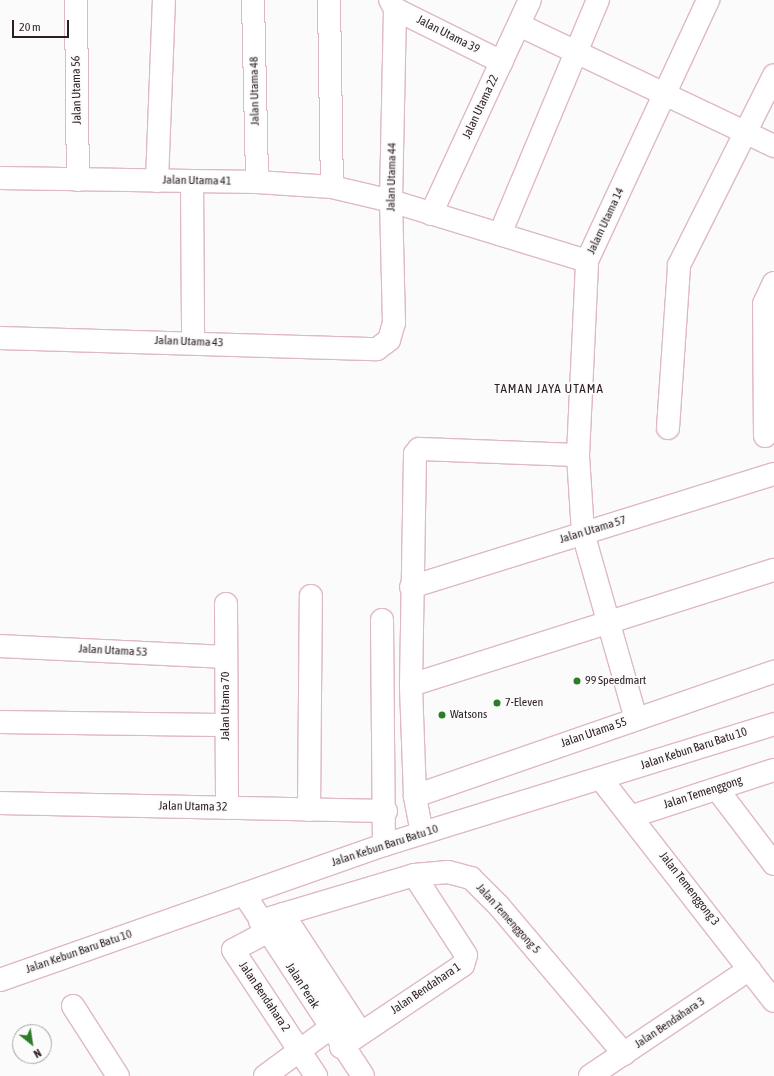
<!DOCTYPE html>
<html>
<head>
<meta charset="utf-8">
<style>
	body { margin:0 }
	#map { position:relative; width:774px; height:1076px; overflow:hidden; background:#fbfbfb; font-family:"Asap Condensed",sans-serif }
	div>[style] { position:absolute }
	[style*='--x'] { left:calc(var(--x)*1px); top:calc(var(--y)*1px); width:calc(var(--w)*1px); rotate:calc(var(--a)*1deg) }
	.roads { filter:drop-shadow(1px 0 #dfb8c8) drop-shadow(-1px 0 #dfb8c8) drop-shadow(0 1px #dfb8c8) drop-shadow(0 -1px #dfb8c8) }
	.minor>* { height:22px; margin:-11px; padding:0 11px; transform-origin:11px; border-radius:11px; background:#fff }
	.dots>* { width:11px; height:11px; translate:-50% -50%; box-sizing:border-box; border:2px solid #fbfbfb; border-radius:50% }
	span { translate:-50% -50%; white-space:nowrap; text-align:center; line-height:1.15; -webkit-text-stroke:4px #fbfbfb; paint-order:stroke }
	.street-label { font-size:12px; color:#2c1e24 }
	.poi-label { font-size:12px; color:#2c1e24 }
	.left { translate:0 -50%; text-align:left }
	.neighbourhood-label { font-size:13px; color:#2c1e24; letter-spacing:1px }
	.north { position:absolute; left:12px; top:1024px; width:40px; height:40px; box-sizing:border-box; background:#fbfbfb; border:1px solid #a8a3a5; border-radius:50%; rotate:150deg; font-size:11px; font-weight:700; line-height:16px; text-align:center; color:#2c1e24 }
	.north::after { content:''; display:block; margin:auto; width:14px; height:18px; background:#2d7d28; clip-path:polygon(50% 0,100% 100%,50% 72%,0 100%) }
	.scale { position:absolute; left:12px; top:20px; width:57px; height:18px; box-sizing:border-box; border:2px solid #2c1e24; border-top:0; padding-left:5px; font-size:12px; line-height:14px; white-space:nowrap; color:#2c1e24; -webkit-text-stroke:3px #fbfbfb; paint-order:stroke }
</style>
</head>
<body>
<div id="map">
	<div class="roads">
		<div class="minor">
			<div style="--x:76;--y:0;--w:180;--a:89.4"></div>
			<div style="--x:253;--y:0;--w:182;--a:88.7"></div>
			<div style="--x:329;--y:0;--w:187;--a:89.1"></div>
			<div style="--x:395;--y:9;--w:119;--a:26.4"></div>
			<div style="--x:519;--y:25;--w:282;--a:25.4"></div>
			<div style="--x:0;--y:178;--w:257;--a:0.9"></div>
			<div style="--x:257;--y:182;--w:75;--a:3.8"></div>
			<div style="--x:332;--y:187;--w:61;--a:13.3"></div>
			<div style="--x:391;--y:201;--w:205;--a:17"></div>
			<div style="--x:157;--y:181;--w:181;--a:-87.8"></div>
			<div style="--x:192;--y:181;--w:160;--a:89.6"></div>
			<div style="--x:431;--y:214;--w:236;--a:-65.2"></div>
			<div style="--x:500;--y:234;--w:254;--a:-67.3"></div>
			<div style="--x:0;--y:338;--w:377;--a:1.7"></div>
			<div style="--x:377;--y:349;--w:15;--a:-37"></div>
			<div style="--x:389;--y:340;--w:18;--a:-74"></div>
			<div style="--x:394;--y:323;--w:122;--a:-91.4"></div>
			<div style="--x:391;--y:201;--w:192;--a:-88.8"></div>
			<div style="--x:395;--y:9;--w:10;--a:-119"></div>
			<div style="--x:668;--y:428;--w:163;--a:-86.1"></div>
			<div style="--x:679;--y:265;--w:212;--a:-63.4"></div>
			<div style="--x:765;--y:436;--w:132;--a:-90.4"></div>
			<div style="--x:764;--y:304;--w:23;--a:-65"></div>
			<div style="--x:411;--y:587;--w:380;--a:-17.3"></div>
			<div style="--x:226;--y:604;--w:204;--a:89.7"></div>
			<div style="--x:382;--y:620;--w:225;--a:89.5"></div>
			<div style="--x:0;--y:646;--w:226;--a:2.8"></div>
			<div style="--x:411;--y:685;--w:381;--a:-17.6"></div>
			<div style="--x:636;--y:719;--w:193;--a:-105.9"></div>
			<div style="--x:583;--y:533;--w:78;--a:-93.7"></div>
			<div style="--x:578;--y:455;--w:194;--a:-87.3"></div>
			<div style="--x:587;--y:261;--w:288;--a:-65.1"></div>
			<div style="--x:0;--y:722;--w:226;--a:0.8"></div>
			<div style="--x:601;--y:779;--w:281;--a:52.1"></div>
			<div style="--x:717;--y:789;--w:94;--a:52.8"></div>
			<div style="--x:415;--y:796;--w:380;--a:-19.1"></div>
			<div style="--x:0;--y:803;--w:386;--a:1.2"></div>
			<div style="--x:309;--y:810;--w:214;--a:-89.5"></div>
			<div style="--x:633;--y:816;--w:148;--a:-18.1"></div>
			<div style="--x:422;--y:833;--w:38;--a:-101"></div>
			<div style="--x:415;--y:796;--w:111;--a:-92.1"></div>
			<div style="--x:411;--y:685;--w:231;--a:-89"></div>
			<div style="--x:415;--y:454;--w:6;--a:-51"></div>
			<div style="--x:419;--y:449;--w:159;--a:2.2"></div>
			<div style="--x:244;--y:894;--w:217;--a:56.8"></div>
			<div style="--x:283;--y:914;--w:142;--a:56.8"></div>
			<div style="--x:260;--y:921;--w:161;--a:-16.6"></div>
			<div style="--x:414;--y:875;--w:34;--a:-5"></div>
			<div style="--x:448;--y:872;--w:24;--a:15"></div>
			<div style="--x:471;--y:878;--w:40;--a:45"></div>
			<div style="--x:499;--y:906;--w:194;--a:49.8"></div>
			<div style="--x:267;--y:932;--w:38;--a:152"></div>
			<div style="--x:233;--y:950;--w:151;--a:56.6"></div>
			<div style="--x:0;--y:980;--w:407;--a:-19.4"></div>
			<div style="--x:384;--y:845;--w:408;--a:-17.2"></div>
			<div style="--x:73;--y:1006;--w:83;--a:57.3"></div>
			<div style="--x:341;--y:1047;--w:147;--a:-33.9"></div>
			<div style="--x:463;--y:965;--w:10;--a:-73"></div>
			<div style="--x:466;--y:955;--w:95;--a:-123"></div>
			<div style="--x:265;--y:1076;--w:79;--a:-36.3"></div>
			<div style="--x:590;--y:1076;--w:192;--a:-33.8"></div>
		</div>
	</div>
	<div class="dots">
		<div style="left:577px;top:681px;background:#2d7d28"></div>
		<div style="left:497px;top:703px;background:#2d7d28"></div>
		<div style="left:442px;top:715px;background:#2d7d28"></div>
	</div>
	<div class="street-label">
		<span style="left:448px;top:35px;rotate:27deg">Jalan Utama 39</span>
		<span style="left:77px;top:90px;rotate:-91deg">Jalan Utama 56</span>
		<span style="left:255px;top:91px;rotate:-91deg">Jalan Utama 48</span>
		<span style="left:481px;top:107px;rotate:-65deg">Jalan Utama 22</span>
		<span style="left:392px;top:177px;rotate:-89deg">Jalan Utama 44</span>
		<span style="left:197px;top:181px;rotate:1deg">Jalan Utama 41</span>
		<span style="left:606px;top:221px;rotate:-65deg">Jalam Utama 14</span>
		<span style="left:189px;top:342px;rotate:2deg">Jalan Utama 43</span>
		<span style="left:593px;top:530px;rotate:-17deg">Jalan Utama 57</span>
		<span style="left:113px;top:651px;rotate:3deg">Jalan Utama 53</span>
		<span style="left:226px;top:706px;rotate:-90deg">Jalan Utama 70</span>
		<span style="left:594px;top:733px;rotate:-19deg">Jalan Utama 55</span>
		<span style="left:694px;top:749px;rotate:-18deg">Jalan Kebun Baru Batu 10</span>
		<span style="left:703px;top:793px;rotate:-18deg">Jalan Temenggong</span>
		<span style="left:193px;top:807px;rotate:1deg">Jalan Utama 32</span>
		<span style="left:385px;top:846px;rotate:-18deg">Jalan Kebun Baru Batu 10</span>
		<span style="left:689px;top:889px;rotate:52deg">Jalan Temenggong 3</span>
		<span style="left:508px;top:919px;rotate:48deg">Jalan Temenggong 5</span>
		<span style="left:79px;top:952px;rotate:-19deg">Jalan Kebun Baru Batu 10</span>
		<span style="left:302px;top:986px;rotate:57deg">Jalan Perak</span>
		<span style="left:426px;top:989px;rotate:-34deg">Jalan Bendahara 1</span>
		<span style="left:264px;top:997px;rotate:56deg">Jalan Bendahara 2</span>
		<span style="left:670px;top:1023px;rotate:-34deg">Jalan Bendahara 3</span>
	</div>
	<div class="poi-label">
		<span class="left" style="left:585px;top:681px">99 Speedmart</span>
		<span class="left" style="left:505px;top:703px">7-Eleven</span>
		<span class="left" style="left:450px;top:715px">Watsons</span>
	</div>
	<div class="neighbourhood-label">
		<span style="left:549px;top:389px">TAMAN JAYA UTAMA</span>
	</div>
	<div class="north">N</div>
	<div class="scale">20 m</div>
</div>
</body>
</html>
